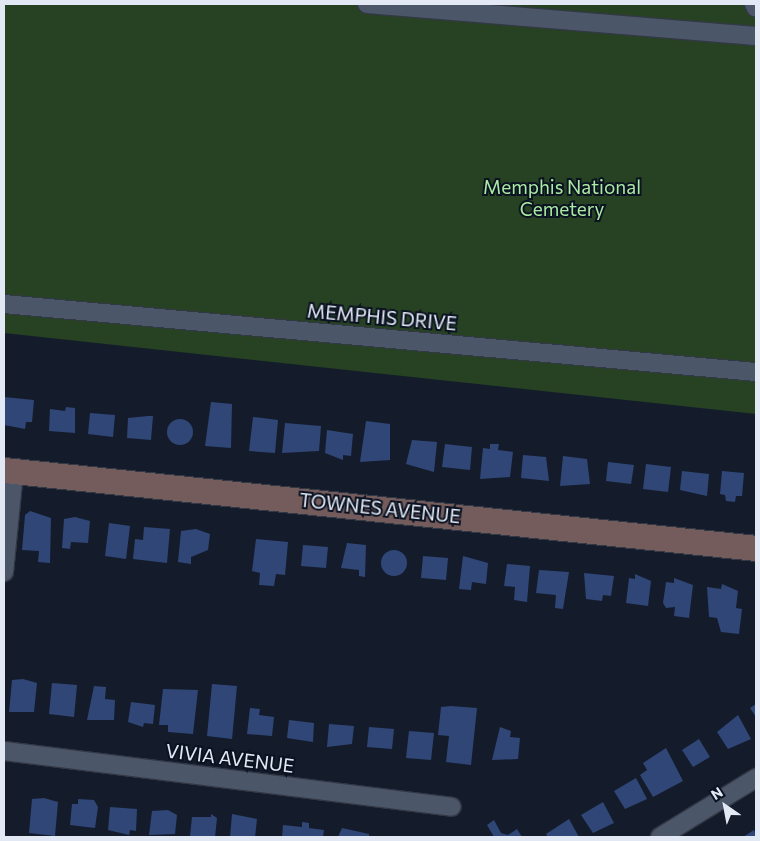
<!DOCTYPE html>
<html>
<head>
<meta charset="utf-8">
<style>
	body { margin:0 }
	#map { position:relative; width:760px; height:841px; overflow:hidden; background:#141c2c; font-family:Commissioner,sans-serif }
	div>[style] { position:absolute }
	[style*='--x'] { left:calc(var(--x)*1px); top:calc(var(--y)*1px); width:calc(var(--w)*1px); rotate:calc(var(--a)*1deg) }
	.green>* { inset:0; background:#264222 }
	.building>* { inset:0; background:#2f4677 }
	.round { border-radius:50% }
	.roads { filter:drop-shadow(1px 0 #333845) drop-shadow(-1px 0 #333845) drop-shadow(0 1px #333845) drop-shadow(0 -1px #333845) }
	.street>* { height:18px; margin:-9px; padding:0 9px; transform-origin:9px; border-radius:9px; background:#4c5669 }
	.secondary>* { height:25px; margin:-12.5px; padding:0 12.5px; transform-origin:12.5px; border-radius:12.5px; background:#745b5c }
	span { translate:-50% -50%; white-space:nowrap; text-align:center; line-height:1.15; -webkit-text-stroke:4px #0b1322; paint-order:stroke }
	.park-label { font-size:19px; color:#abeaa1 }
	.street-label { font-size:19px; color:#e2e8f4 }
	.frame { position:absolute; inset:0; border:5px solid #e2e8f4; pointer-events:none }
	.north { position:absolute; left:700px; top:781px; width:50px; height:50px; -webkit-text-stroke:4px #0b1322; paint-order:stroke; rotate:327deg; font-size:14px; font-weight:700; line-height:20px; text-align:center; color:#e2e8f4 }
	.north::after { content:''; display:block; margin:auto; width:18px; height:22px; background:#e2e8f4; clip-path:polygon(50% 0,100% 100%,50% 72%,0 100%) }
</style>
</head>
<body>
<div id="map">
	<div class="green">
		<div style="clip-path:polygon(4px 4px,756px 4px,756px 414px,4px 333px)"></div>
	</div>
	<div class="building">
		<div style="clip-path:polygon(4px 397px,34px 400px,32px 422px,26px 422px,25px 429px,4px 425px)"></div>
		<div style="clip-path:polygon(211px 402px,232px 404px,231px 448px,205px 446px)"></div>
		<div style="clip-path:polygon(66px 407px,75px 408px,75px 433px,49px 431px,50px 409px,65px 411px)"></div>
		<div style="clip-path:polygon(90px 413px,115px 415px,113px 437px,88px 434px)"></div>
		<div style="clip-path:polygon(148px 416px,153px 416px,151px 440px,127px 438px,128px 418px)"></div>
		<div style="clip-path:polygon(253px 417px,278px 420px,275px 453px,249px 451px)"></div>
		<div class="round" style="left:167px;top:419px;width:26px;height:26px"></div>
		<div style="clip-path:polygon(366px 421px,390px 424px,390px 460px,360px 462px)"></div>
		<div style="clip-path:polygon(285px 423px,321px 426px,319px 451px,282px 453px)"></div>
		<div style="clip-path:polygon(327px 430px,353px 434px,351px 456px,343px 455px,343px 460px,325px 453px)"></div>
		<div style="clip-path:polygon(412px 440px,437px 442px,434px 472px,406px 464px)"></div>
		<div style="clip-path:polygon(445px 444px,472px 447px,470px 470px,442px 467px)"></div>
		<div style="clip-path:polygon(490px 444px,499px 444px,498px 450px,513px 452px,510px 477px,480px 479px,483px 448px,490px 449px)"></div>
		<div style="clip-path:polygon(523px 455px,546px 457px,549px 481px,521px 478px)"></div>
		<div style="clip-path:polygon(563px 456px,587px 459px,590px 484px,560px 486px)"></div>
		<div style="clip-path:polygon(608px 462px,634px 465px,631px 484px,606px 481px)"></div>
		<div style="clip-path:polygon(646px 464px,671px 467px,668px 492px,643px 489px)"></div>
		<div style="clip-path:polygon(682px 471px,709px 474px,707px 496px,680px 490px)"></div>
		<div style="clip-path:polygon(722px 471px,744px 473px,742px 496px,736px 496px,735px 502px,726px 501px,725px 495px,720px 494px)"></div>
		<div style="clip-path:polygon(30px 511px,51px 518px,50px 563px,38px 562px,39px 551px,22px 550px,25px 515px)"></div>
		<div style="clip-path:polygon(75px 517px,90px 521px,88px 543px,71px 542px,70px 549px,62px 548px,64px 519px)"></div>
		<div style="clip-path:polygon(109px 523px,130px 526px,126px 559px,105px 556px)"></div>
		<div style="clip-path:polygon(144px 527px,170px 529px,167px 563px,133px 559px,135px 539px,143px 540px)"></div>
		<div style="clip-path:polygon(196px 529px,210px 534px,208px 550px,191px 557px,191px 564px,178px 562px,181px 531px)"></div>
		<div style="clip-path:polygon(256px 539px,288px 542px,285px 575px,276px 574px,274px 586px,259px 585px,260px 573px,252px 571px)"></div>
		<div style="clip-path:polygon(347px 543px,366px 545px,365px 577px,359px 576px,359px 570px,341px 568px)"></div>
		<div style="clip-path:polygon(303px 545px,328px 547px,326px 568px,301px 566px)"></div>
		<div class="round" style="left:381px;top:550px;width:26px;height:26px"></div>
		<div style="clip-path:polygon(423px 556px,448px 558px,446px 580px,421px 578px)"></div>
		<div style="clip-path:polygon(463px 556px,488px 563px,486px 584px,472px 582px,471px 590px,459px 589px)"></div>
		<div style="clip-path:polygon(507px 564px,530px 566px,527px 602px,514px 600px,515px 587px,504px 586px)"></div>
		<div style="clip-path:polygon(539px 570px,569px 572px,563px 609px,555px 608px,556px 595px,536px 593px)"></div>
		<div style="clip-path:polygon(584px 573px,614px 576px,611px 596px,603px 595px,602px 601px,586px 599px)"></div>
		<div style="clip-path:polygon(635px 574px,651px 581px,648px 606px,626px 603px,629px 578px,635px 579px)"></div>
		<div style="clip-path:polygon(674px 578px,693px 585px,689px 618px,674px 616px,675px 607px,666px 608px,663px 603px,666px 582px,674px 583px)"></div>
		<div style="clip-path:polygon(722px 584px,738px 591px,736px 608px,742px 609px,739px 634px,721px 632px,717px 618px,709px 617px,707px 587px,721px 589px)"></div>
		<div style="clip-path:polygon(23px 679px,37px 683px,34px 712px,9px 712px,12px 680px)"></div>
		<div style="clip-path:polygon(52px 683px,77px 685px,74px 717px,49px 714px)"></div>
		<div style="clip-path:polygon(212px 684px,237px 686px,232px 739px,207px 736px)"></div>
		<div style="clip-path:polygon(94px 686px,106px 687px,105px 699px,115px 700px,114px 720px,87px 720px)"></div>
		<div style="clip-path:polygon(163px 689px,198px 690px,193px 734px,168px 732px,168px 725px,159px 725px)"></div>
		<div style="clip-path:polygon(131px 702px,155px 705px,153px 724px,144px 723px,143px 727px,128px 722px)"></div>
		<div style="clip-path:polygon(756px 704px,756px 717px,750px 708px)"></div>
		<div style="clip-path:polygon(451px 706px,477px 708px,471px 765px,446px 762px,449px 736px,438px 735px,441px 707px)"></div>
		<div style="clip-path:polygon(250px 708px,260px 709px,259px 715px,274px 717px,272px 736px,247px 734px)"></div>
		<div style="clip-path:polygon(738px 715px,751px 739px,728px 749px,717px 732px)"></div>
		<div style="clip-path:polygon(289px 720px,314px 723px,313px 742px,287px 738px)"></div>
		<div style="clip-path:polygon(329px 724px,354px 726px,352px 744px,327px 747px)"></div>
		<div style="clip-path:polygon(369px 727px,394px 729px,392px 749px,367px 747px)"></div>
		<div style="clip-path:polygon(500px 727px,511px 731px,510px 737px,520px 738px,518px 759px,492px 760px)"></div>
		<div style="clip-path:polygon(409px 731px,434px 733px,431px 760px,406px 758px)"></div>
		<div style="clip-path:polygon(699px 739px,710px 757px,693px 767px,682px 750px)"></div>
		<div style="clip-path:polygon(666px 748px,683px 781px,653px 797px,640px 775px,647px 770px,643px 763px)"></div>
		<div style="clip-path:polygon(636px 778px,647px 799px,625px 809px,614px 791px)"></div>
		<div style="clip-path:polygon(44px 798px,58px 802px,55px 836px,29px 833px,32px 799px)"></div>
		<div style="clip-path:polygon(78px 799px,94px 800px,98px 807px,95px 828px,70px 825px,72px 804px,78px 804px)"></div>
		<div style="clip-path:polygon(603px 802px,614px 823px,593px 833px,581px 815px)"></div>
		<div style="clip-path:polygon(110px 807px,137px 809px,136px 831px,130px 830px,129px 835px,108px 830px)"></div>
		<div style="clip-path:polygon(168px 810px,177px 815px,175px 834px,149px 835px,152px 811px)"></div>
		<div style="clip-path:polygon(211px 814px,217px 818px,215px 837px,190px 836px,192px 817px,211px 817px)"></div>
		<div style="clip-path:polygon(232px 814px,257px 819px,255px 837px,230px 837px)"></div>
		<div style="clip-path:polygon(569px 819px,579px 837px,548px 837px,546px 834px)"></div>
		<div style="clip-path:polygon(494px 820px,501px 833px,508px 835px,517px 829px,522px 837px,494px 837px,487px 825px)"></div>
		<div style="clip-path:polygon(302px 822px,309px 823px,309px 828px,324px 830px,323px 837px,282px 837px,283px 825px,302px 827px)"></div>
		<div style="clip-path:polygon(342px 828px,369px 834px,369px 837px,338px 837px)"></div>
		<div style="clip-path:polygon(754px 830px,756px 837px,743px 837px)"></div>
	</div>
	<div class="roads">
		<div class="street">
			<div style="--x:367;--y:4;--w:390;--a:4.7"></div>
			<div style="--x:754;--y:4;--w:4;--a:63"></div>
			<div style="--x:4;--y:304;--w:755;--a:5.17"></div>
			<div style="--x:4;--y:572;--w:101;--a:-84.3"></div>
			<div style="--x:4;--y:751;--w:451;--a:7.1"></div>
			<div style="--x:660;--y:837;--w:113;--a:-31.6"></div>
		</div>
		<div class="secondary">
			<div style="--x:4;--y:470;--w:756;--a:5.92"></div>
		</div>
	</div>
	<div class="park-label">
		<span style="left:562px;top:198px">Memphis National<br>Cemetery</span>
	</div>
	<div class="street-label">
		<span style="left:382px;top:317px;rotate:5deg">MEMPHIS DRIVE</span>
		<span style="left:380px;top:508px;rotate:6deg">TOWNES AVENUE</span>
		<span style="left:230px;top:758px;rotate:7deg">VIVIA AVENUE</span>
	</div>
	<div class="frame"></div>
	<div class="north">N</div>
</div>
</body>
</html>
